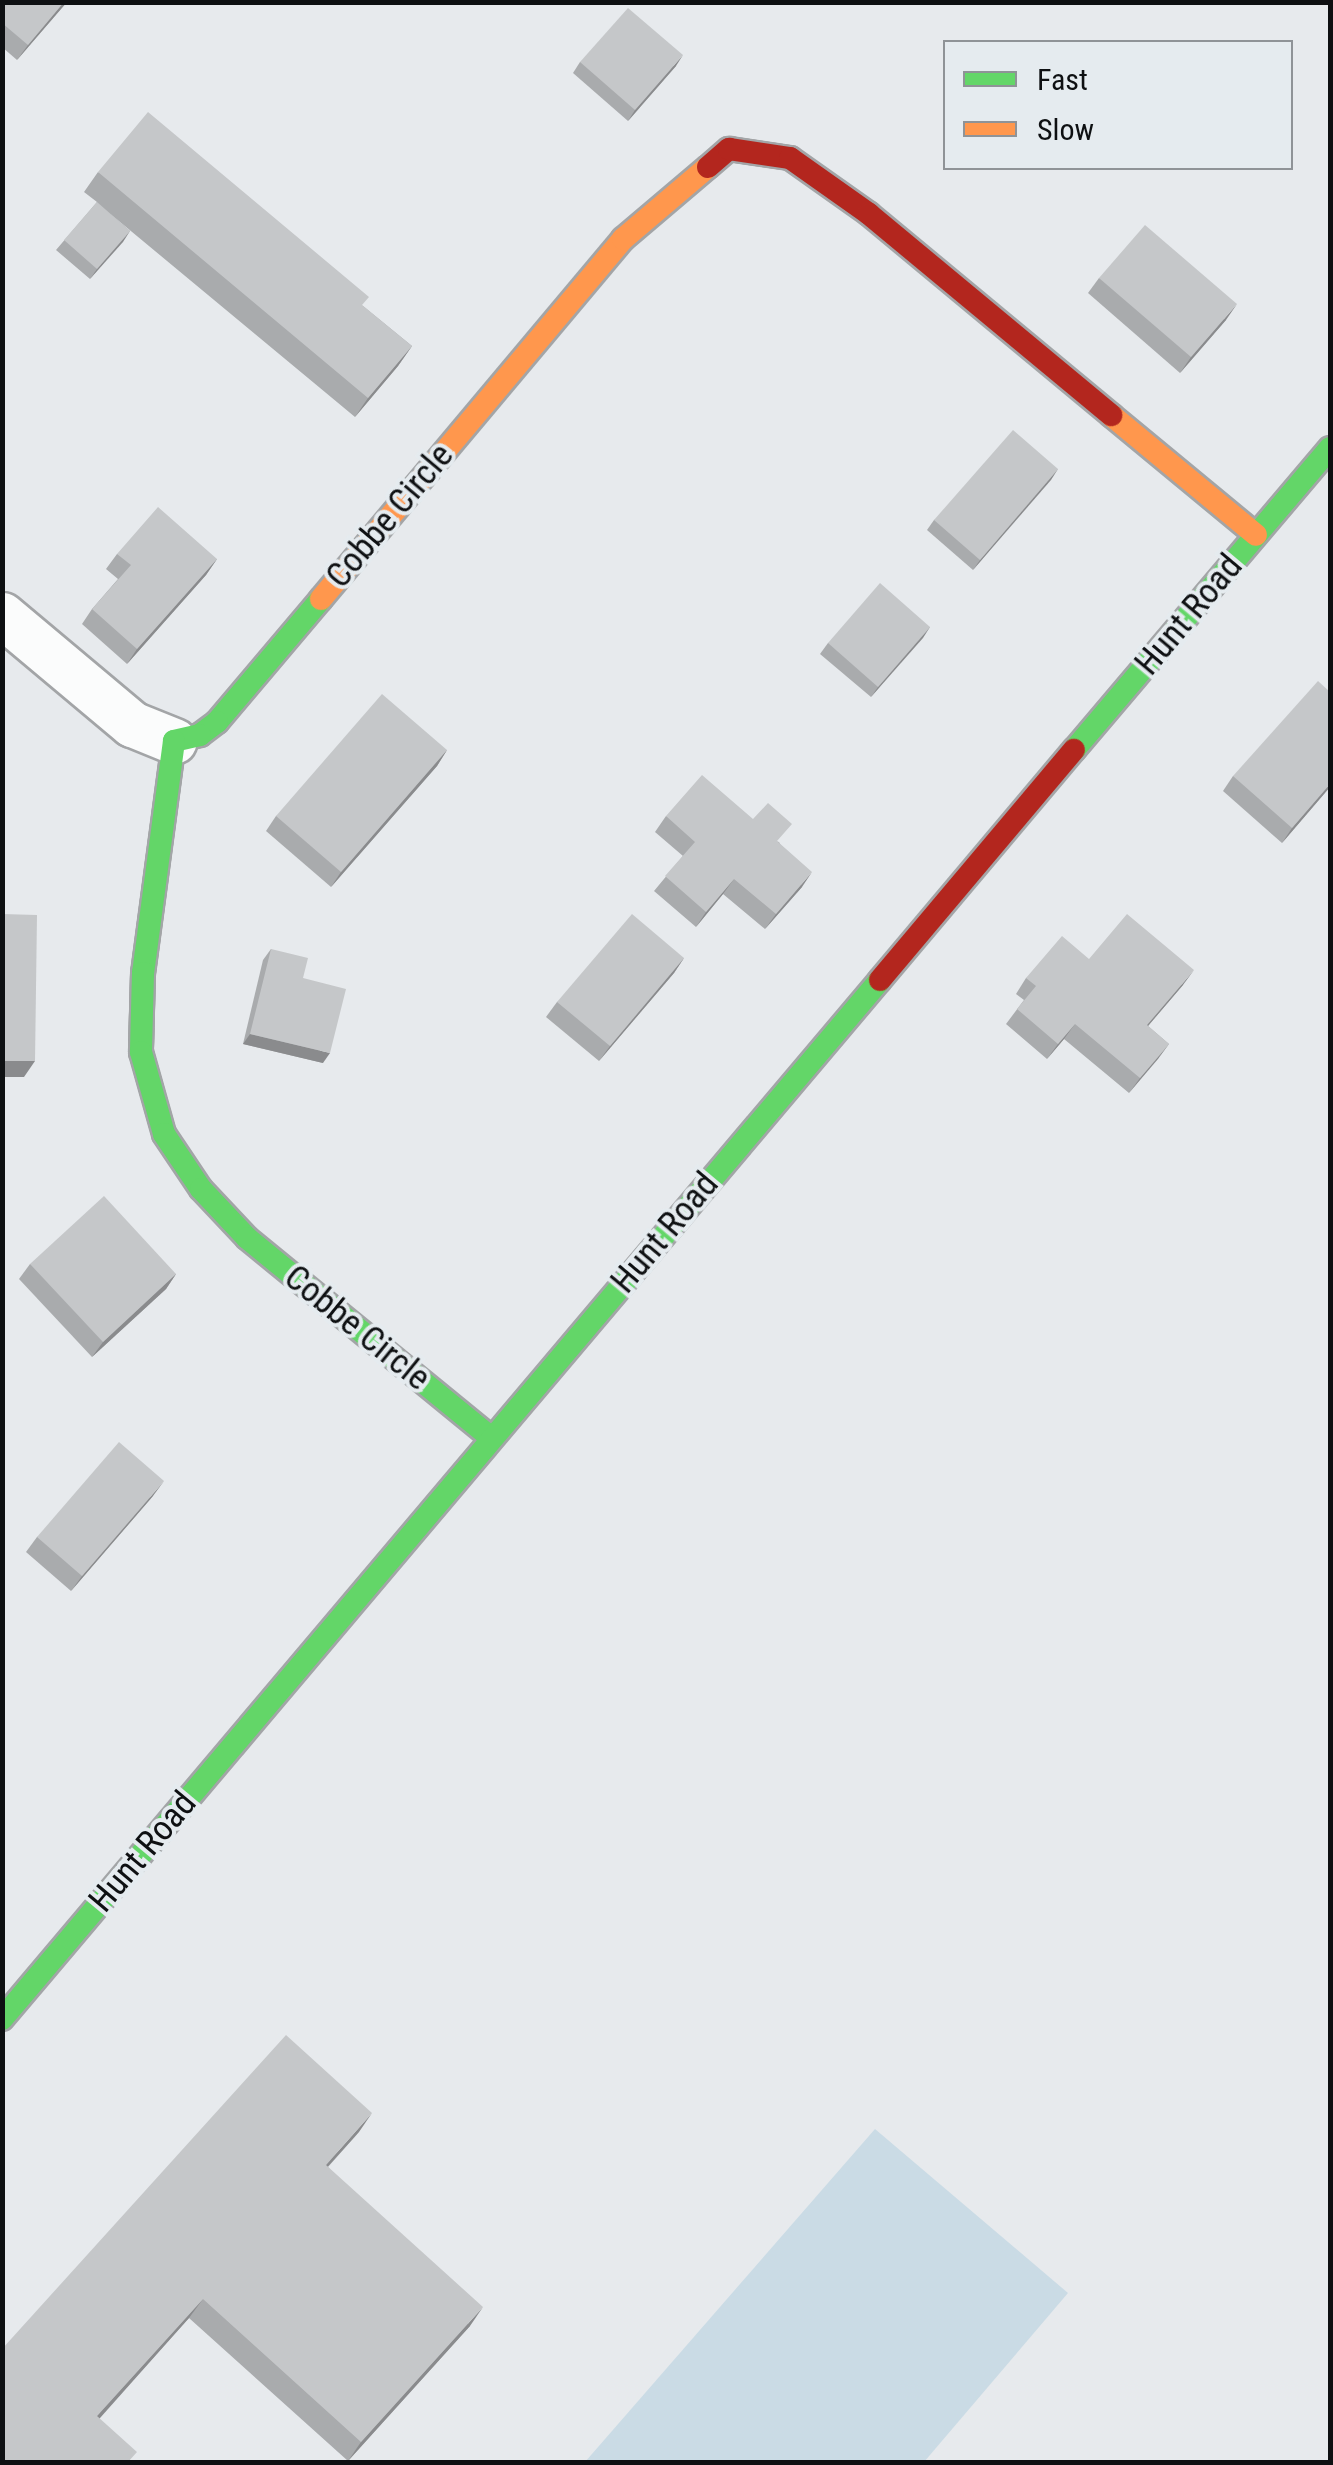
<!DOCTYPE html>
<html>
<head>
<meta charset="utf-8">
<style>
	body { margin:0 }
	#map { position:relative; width:1333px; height:2465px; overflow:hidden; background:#e7eaed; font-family:"Roboto Condensed",sans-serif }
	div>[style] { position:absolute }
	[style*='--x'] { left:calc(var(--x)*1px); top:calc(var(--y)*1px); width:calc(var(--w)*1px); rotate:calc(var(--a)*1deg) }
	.green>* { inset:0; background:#cadbe5 }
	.roads { filter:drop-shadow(2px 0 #a3a5a7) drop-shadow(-2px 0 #a3a5a7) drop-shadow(0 2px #a3a5a7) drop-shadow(0 -2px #a3a5a7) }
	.street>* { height:45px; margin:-22.5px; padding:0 22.5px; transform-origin:22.5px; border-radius:22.5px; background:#fbfcfc }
	.fast>* { height:22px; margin:-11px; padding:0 11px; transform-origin:11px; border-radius:11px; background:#63d668 }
	.slow>* { height:22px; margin:-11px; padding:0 11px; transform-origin:11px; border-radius:11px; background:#ff974d }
	.jam>* { height:22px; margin:-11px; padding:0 11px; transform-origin:11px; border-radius:11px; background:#b3261e }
	.wall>* { inset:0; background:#a9abad }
	.shaded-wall>* { inset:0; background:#8a8b8d }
	.building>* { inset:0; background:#c5c7c9 }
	span { translate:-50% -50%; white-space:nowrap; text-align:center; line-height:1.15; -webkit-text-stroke:8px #e5ebef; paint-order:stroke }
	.street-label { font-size:35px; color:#0e1012 }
	.frame { position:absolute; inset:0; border:5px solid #0e1012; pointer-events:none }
	.legend { position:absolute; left:943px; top:40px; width:350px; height:130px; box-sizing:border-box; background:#e5ebef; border:2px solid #8f9397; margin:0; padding:12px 18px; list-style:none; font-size:30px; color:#0e1012 }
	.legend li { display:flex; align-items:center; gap:20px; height:50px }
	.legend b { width:50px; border:2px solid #8f9397 }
</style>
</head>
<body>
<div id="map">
	<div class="green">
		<div style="clip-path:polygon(875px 2129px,1068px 2293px,924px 2462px,585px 2462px)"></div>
	</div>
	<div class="roads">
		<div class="street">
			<div style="--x:2;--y:615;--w:170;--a:40"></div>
			<div style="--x:132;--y:724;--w:45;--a:22"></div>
		</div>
		<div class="fast">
			<div style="--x:321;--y:599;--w:161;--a:130.2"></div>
			<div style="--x:217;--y:722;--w:21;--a:143"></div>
			<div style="--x:200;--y:735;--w:27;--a:167"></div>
			<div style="--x:174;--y:741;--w:234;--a:97.6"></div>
			<div style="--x:143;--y:973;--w:79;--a:91.5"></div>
			<div style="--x:141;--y:1052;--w:85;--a:74.3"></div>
			<div style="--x:164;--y:1134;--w:66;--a:56.1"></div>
			<div style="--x:201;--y:1189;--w:67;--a:46.8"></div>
			<div style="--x:247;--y:1238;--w:315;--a:39.3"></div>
			<div style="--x:1074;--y:750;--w:396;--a:-49.7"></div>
			<div style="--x:2;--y:2019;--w:1360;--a:-49.8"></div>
		</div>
		<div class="slow">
			<div style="--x:1111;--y:415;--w:188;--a:39.6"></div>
			<div style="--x:321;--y:599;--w:470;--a:-50"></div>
			<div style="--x:623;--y:239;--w:111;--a:-40.3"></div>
		</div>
		<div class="jam">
			<div style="--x:708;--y:167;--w:28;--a:-41"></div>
			<div style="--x:729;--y:149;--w:62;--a:8.4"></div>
			<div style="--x:790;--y:158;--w:97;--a:35.3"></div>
			<div style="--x:869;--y:214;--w:315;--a:39.7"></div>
			<div style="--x:880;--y:980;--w:301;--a:-49.9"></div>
		</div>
	</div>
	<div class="wall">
		<div style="clip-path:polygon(2px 2px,67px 2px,17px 60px,2px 47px)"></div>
		<div style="clip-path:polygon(580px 62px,676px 66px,628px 121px,573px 73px)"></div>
		<div style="clip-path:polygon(98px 172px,363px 306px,412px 346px,398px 366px,355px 417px,108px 212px,130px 231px,90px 279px,56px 250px,97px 202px,84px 192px)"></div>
		<div style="clip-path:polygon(1099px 278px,1226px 320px,1180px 373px,1088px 293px)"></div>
		<div style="clip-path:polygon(1058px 469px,973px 570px,927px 530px,934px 520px)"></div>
		<div style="clip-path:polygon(117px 554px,217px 559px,206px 575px,127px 664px,82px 624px,92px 609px,118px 579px,106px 569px)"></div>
		<div style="clip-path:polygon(930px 627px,871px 697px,820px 654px,828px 643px)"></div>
		<div style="clip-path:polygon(447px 750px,437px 766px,331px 887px,266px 831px,276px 816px)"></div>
		<div style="clip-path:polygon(1233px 776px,1330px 787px,1282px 843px,1223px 791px)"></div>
		<div style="clip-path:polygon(666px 816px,779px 842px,802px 887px,765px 929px,723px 894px,696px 927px,654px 891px,683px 856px,655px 832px)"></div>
		<div style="clip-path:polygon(271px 949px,303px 978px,323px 1063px,243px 1044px,263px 960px)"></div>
		<div style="clip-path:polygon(684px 958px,674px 973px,599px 1061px,546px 1017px,557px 1002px)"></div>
		<div style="clip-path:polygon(1089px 959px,1183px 985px,1148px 1026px,1169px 1044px,1129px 1093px,1064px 1039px,1047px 1059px,1006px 1024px,1024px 1000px,1016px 994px,1026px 978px)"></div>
		<div style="clip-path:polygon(30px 1264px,176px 1274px,166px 1289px,92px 1357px,19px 1279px)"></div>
		<div style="clip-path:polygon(153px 1496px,71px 1591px,26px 1552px,37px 1537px)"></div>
		<div style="clip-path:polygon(359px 2132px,328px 2167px,470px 2326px,348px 2461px,189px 2318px,99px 2418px,2px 2462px)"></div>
	</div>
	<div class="shaded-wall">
		<div style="clip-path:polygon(64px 2px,67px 2px,17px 60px,28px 45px)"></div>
		<div style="clip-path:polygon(683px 55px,676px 66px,628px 121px,635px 110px)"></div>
		<div style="clip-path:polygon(130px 231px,123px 242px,90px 279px,97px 269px)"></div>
		<div style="clip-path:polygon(1237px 304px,1226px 320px,1180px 373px,1191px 357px)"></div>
		<div style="clip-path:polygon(412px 346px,398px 366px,355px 417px,368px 398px)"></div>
		<div style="clip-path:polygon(1058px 469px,1051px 480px,973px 570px,980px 560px)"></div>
		<div style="clip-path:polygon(217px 559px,206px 575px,127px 664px,137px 649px)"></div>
		<div style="clip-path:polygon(930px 627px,923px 638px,871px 697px,878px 687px)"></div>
		<div style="clip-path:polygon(447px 750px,437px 766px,331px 887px,341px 872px)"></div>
		<div style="clip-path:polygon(1330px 784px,1330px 787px,1282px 843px,1292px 828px)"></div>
		<div style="clip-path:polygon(812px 872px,802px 887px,765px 929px,776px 914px)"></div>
		<div style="clip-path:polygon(734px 879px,723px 894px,696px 927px,706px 912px)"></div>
		<div style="clip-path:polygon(684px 958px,674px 973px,599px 1061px,610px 1046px)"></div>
		<div style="clip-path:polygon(1194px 970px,1183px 985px,1136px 1040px,1147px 1025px)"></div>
		<div style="clip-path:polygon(1075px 1024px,1064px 1039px,1047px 1059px,1058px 1044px)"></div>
		<div style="clip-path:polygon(250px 1034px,330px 1053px,323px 1063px,243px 1044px)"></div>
		<div style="clip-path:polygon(1169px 1044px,1158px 1059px,1129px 1093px,1140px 1078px)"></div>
		<div style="clip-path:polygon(2px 1061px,35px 1061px,24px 1077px,2px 1077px)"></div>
		<div style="clip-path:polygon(176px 1274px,166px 1289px,92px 1357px,103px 1342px)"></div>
		<div style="clip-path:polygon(164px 1481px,153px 1496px,71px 1591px,82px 1576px)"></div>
		<div style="clip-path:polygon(372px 2113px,359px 2132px,312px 2184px,326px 2165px)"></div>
		<div style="clip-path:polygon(203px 2299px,189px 2318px,84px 2436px,97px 2416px)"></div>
		<div style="clip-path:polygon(483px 2307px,470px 2326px,348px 2461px,361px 2442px)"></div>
	</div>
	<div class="building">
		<div style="clip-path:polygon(2px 2px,64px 2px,28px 45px,2px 23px)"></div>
		<div style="clip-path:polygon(628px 8px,683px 55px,635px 110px,580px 62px)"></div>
		<div style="clip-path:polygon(148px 112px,369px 297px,362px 305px,412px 346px,368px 398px,98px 172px)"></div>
		<div style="clip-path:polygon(97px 202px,130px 231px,97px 269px,64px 240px)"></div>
		<div style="clip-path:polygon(1145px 225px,1237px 304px,1191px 357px,1099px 278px)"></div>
		<div style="clip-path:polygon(1013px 430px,1058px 469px,980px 560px,934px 520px)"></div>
		<div style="clip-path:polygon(158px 507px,217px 559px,137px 649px,92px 609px,131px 565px,117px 554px)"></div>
		<div style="clip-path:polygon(880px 583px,930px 627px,878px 687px,828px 643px)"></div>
		<div style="clip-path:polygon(1318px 681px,1330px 692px,1330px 784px,1292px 828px,1233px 776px)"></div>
		<div style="clip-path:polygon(382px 694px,447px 750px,341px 872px,276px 816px)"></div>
		<div style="clip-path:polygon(702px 775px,753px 819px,768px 803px,792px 824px,777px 841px,812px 872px,776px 914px,734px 879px,706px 912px,665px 876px,695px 842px,666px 816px)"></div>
		<div style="clip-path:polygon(2px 914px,37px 915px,35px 1061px,2px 1061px)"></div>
		<div style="clip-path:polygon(632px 914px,684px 958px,610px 1046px,557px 1002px)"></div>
		<div style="clip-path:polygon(1127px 914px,1194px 970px,1147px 1025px,1169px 1044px,1140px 1078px,1075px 1024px,1058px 1044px,1017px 1009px,1036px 986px,1026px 978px,1062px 936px,1089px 959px)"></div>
		<div style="clip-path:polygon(271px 949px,308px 958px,303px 978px,346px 989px,330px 1053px,250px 1034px)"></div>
		<div style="clip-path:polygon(104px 1196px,176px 1274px,103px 1342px,30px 1264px)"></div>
		<div style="clip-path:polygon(119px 1442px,164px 1481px,82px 1576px,37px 1537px)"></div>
		<div style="clip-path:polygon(286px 2035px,372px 2113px,326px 2165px,483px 2307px,361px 2442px,203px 2299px,97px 2416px,137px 2452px,128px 2462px,2px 2462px,2px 2349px)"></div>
	</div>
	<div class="street-label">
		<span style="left:390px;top:516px;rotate:-50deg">Cobbe Circle</span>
		<span style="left:1189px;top:615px;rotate:-50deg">Hunt Road</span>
		<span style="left:665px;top:1233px;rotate:-50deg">Hunt Road</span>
		<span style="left:357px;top:1328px;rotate:39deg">Cobbe Circle</span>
		<span style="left:143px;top:1852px;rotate:-50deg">Hunt Road</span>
	</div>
	<div class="frame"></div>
	<ul class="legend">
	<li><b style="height:12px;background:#63d668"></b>Fast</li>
	<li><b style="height:12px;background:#ff974d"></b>Slow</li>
	</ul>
</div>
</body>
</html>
